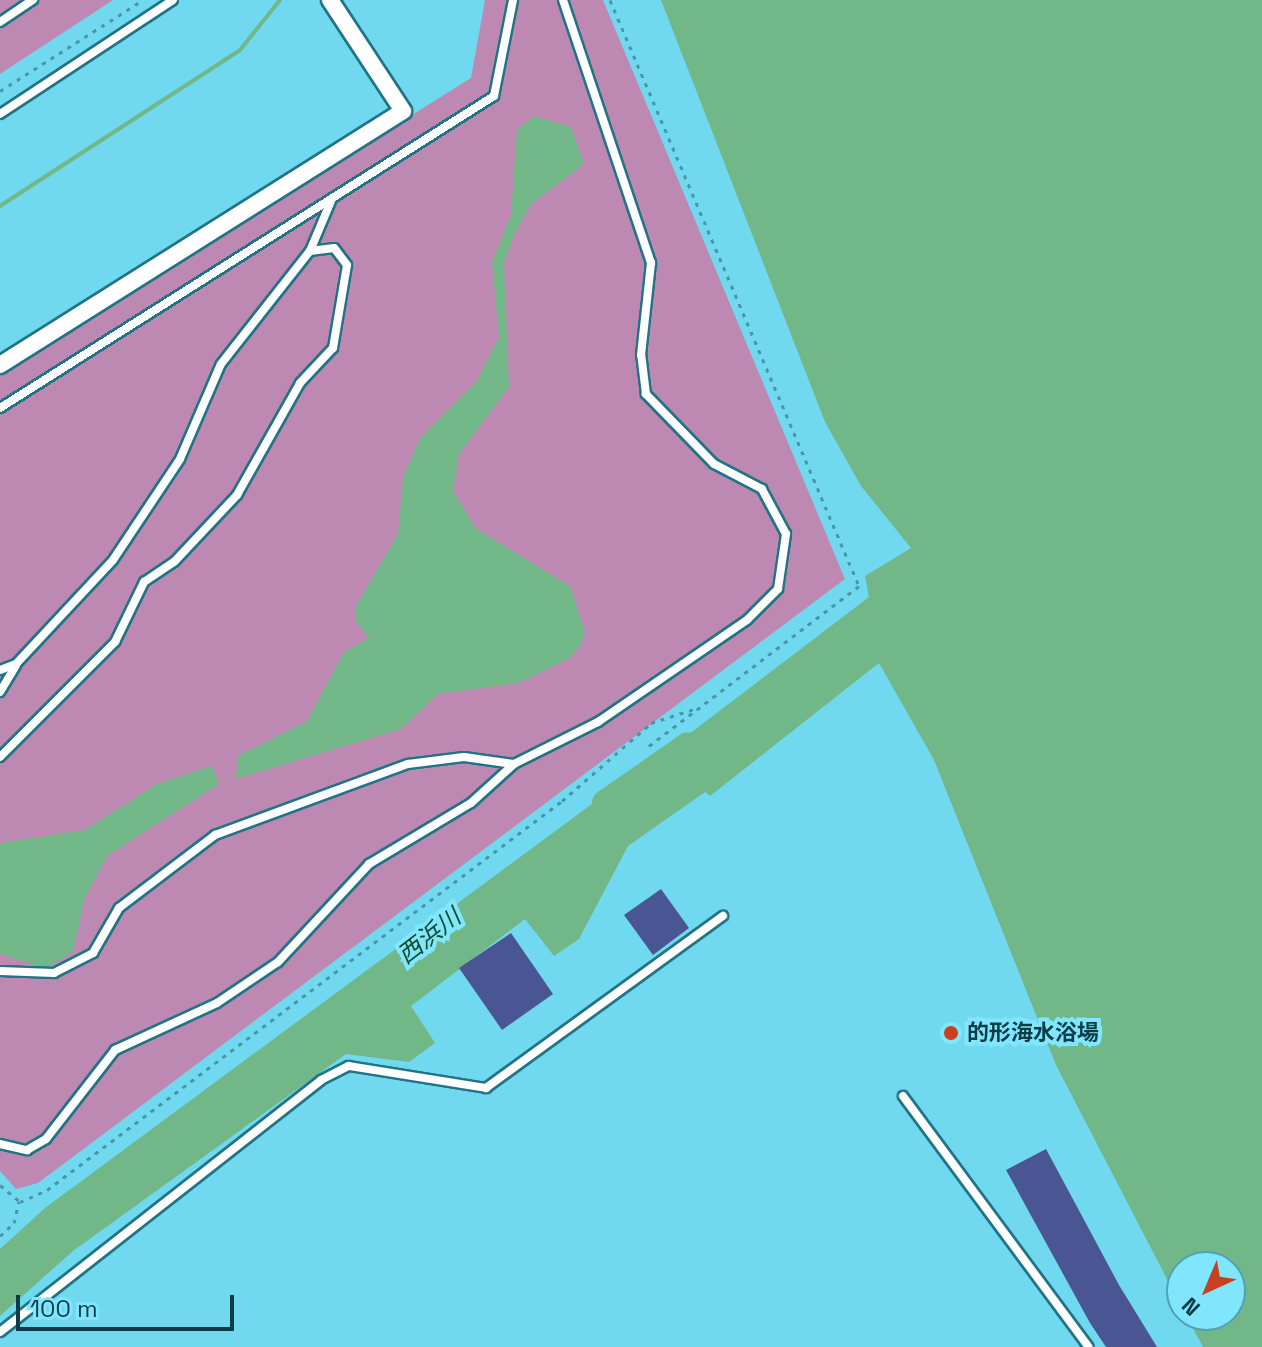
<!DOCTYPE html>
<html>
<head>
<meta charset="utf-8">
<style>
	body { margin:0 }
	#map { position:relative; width:1262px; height:1347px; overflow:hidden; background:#71d9ef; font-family:"Space Grotesk","Noto Sans JP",sans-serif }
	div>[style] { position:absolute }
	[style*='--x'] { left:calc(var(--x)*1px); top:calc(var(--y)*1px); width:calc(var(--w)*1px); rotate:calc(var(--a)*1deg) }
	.green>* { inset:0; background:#bd89b3 }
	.water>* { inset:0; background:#71b788 }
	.stream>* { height:4px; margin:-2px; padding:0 2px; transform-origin:2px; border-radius:2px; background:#71b788 }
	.river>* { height:26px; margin:-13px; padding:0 13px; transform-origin:13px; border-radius:13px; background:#71b788 }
	.building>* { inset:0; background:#4a5694 }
	.path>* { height:3px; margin-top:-1.5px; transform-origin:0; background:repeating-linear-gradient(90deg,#4797a8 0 4px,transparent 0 10px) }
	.roads { filter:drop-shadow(2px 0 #207485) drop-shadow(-2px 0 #207485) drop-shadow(0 2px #207485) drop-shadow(0 -2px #207485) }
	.service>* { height:8px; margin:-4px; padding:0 4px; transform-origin:4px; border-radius:4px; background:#fff }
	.minor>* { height:16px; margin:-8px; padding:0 8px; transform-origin:8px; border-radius:8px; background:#fff }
	.dots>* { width:22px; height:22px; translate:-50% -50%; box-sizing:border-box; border:4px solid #7fe6fd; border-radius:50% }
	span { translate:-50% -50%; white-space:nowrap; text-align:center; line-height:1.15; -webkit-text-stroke:8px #7fe6fd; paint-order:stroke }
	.poi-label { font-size:22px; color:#0d3c45; font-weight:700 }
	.left { translate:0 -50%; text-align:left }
	.water-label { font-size:24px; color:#14492a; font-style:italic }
	.north { position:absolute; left:1166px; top:1251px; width:80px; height:80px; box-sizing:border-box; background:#7fe6fd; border:2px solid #51a2b3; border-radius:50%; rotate:224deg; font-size:22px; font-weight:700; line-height:32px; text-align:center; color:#0d3c45 }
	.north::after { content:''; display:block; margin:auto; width:28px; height:36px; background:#c93f20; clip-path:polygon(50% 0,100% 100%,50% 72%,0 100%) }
	.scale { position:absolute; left:16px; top:1295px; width:218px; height:36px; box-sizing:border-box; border:4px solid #0d3c45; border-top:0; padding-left:10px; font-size:24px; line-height:28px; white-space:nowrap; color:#0d3c45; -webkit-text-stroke:6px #7fe6fd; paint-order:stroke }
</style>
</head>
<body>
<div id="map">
	<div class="green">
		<div style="clip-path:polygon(0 0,113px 0,0 74px)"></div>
		<div style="clip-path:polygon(485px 0,603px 0,845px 579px,38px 1183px,16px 1189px,0 1171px,0 374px,471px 78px)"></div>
	</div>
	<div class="water">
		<div style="clip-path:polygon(661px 0,1262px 0,1262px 1347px,1203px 1347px,1186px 1315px,1230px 1315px,1230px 1267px,1182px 1267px,1182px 1308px,1056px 1065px,934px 760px,879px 663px,710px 796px,705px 792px,628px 846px,579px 939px,554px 956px,525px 919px,411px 1006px,435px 1043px,409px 1062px,346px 1054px,73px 1251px,0 1316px,0 1249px,45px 1208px,627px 778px,636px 788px,663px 769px,655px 760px,869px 597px,865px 576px,911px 548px,861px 486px,825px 422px)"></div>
		<div style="clip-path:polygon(534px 116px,571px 127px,584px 164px,531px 204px,515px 233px,504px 263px,509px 387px,459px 454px,453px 490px,475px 528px,570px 586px,585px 632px,581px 644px,570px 658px,519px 683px,438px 694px,401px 729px,236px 779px,238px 756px,307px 721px,344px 652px,369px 638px,355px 620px,356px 606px,398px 534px,403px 477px,421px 437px,476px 382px,499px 337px,492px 262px,511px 215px,517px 130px)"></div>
		<div style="clip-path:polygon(212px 766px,219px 784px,107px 856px,84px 900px,73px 952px,46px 968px,0 954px,0 843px,85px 830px,157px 784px)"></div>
	</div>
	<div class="stream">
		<div style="--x:0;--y:206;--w:286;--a:-33"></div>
		<div style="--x:240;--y:50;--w:64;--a:-51.3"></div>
	</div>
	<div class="river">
		<div style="--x:605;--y:803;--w:101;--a:-34.9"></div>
	</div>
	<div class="building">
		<div style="clip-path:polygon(661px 889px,689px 928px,653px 955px,624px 915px)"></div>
		<div style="clip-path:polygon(511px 933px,553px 994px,502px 1030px,459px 968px)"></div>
		<div style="clip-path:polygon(1046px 1149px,1119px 1285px,1157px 1347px,1106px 1347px,1090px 1323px,1006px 1170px)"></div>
	</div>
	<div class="path">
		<div style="--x:610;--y:0;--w:637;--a:66.98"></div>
		<div style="--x:859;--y:586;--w:269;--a:142.7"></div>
		<div style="--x:0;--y:91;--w:169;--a:-32.5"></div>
		<div style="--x:0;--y:1185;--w:26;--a:40"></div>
		<div style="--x:20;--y:1202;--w:30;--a:-24"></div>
		<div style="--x:47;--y:1190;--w:645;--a:-37.07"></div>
		<div style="--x:562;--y:801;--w:118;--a:-41.2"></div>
		<div style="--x:651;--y:723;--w:48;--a:-18.1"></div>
		<div style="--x:0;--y:1236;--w:19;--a:-43"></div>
		<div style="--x:14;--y:1223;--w:22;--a:-77"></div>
	</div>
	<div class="roads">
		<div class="service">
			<div style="--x:0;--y:22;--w:40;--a:-34"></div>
			<div style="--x:0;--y:114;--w:207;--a:-33.4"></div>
			<div style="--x:0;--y:408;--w:584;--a:-32.28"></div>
			<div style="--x:494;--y:96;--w:98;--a:-78.8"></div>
			<div style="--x:0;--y:670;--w:17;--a:-21"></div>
			<div style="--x:16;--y:664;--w:142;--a:-47"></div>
			<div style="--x:113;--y:560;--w:121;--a:-56.4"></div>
			<div style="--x:180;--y:459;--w:103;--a:-66.7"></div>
			<div style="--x:221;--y:364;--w:144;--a:-51.8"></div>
			<div style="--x:310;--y:251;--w:54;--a:-67.2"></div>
			<div style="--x:0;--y:692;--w:31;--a:-59"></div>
			<div style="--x:0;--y:757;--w:163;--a:-45"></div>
			<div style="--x:115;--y:642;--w:67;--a:-64.2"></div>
			<div style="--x:144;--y:582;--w:37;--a:-34"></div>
			<div style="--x:175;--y:561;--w:91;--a:-46.8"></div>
			<div style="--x:237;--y:495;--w:129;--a:-60.6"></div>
			<div style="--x:300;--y:383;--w:48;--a:-46.7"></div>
			<div style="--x:333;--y:348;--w:84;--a:-80.4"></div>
			<div style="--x:347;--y:265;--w:21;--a:-127"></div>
			<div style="--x:334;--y:248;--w:24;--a:173"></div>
			<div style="--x:0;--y:971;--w:54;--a:2.1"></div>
			<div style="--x:54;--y:973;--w:44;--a:-27.1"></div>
			<div style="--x:93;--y:953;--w:52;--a:-60"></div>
			<div style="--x:119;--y:908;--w:121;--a:-37.2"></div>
			<div style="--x:215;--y:835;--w:206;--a:-20.2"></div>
			<div style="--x:408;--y:764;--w:56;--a:-7.1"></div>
			<div style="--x:464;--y:757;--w:50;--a:8"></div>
			<div style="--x:903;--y:1096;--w:312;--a:53.5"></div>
			<div style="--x:0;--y:1144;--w:28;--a:13"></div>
			<div style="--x:27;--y:1150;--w:22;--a:-30"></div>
			<div style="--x:46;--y:1139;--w:113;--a:-52.2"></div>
			<div style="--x:115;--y:1050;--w:112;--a:-24.7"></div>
			<div style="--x:217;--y:1003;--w:73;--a:-33.9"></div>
			<div style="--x:278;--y:962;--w:134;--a:-47.1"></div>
			<div style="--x:369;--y:864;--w:119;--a:-30.9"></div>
			<div style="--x:471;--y:803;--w:58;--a:-42.2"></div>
			<div style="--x:514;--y:764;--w:94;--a:-26.6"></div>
			<div style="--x:598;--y:722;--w:181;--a:-34.4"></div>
			<div style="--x:747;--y:620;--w:44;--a:-45"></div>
			<div style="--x:778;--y:589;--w:56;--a:-81.7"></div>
			<div style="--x:786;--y:534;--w:51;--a:-118.1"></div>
			<div style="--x:762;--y:489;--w:54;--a:-152.5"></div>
			<div style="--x:714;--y:464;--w:98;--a:-134.2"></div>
			<div style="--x:646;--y:394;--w:39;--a:-97"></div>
			<div style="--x:641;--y:355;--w:93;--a:-83.8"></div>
			<div style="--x:651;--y:263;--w:277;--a:-108.5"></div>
			<div style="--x:0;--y:1332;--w:408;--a:-38.1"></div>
			<div style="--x:321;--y:1080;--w:31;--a:-27"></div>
			<div style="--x:349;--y:1066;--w:139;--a:9.1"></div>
			<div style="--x:486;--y:1088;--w:293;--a:-36"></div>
		</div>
		<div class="minor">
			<div style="--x:0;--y:365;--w:476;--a:-32.2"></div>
			<div style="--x:403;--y:111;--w:133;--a:-123.3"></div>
		</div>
	</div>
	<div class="dots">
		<div style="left:951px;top:1033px;background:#c93f20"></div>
	</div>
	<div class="poi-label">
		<span class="left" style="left:967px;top:1033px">的形海水浴場</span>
	</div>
	<div class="water-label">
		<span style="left:429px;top:936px;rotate:-38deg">西浜川</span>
	</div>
	<div class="north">N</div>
	<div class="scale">100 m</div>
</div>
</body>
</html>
